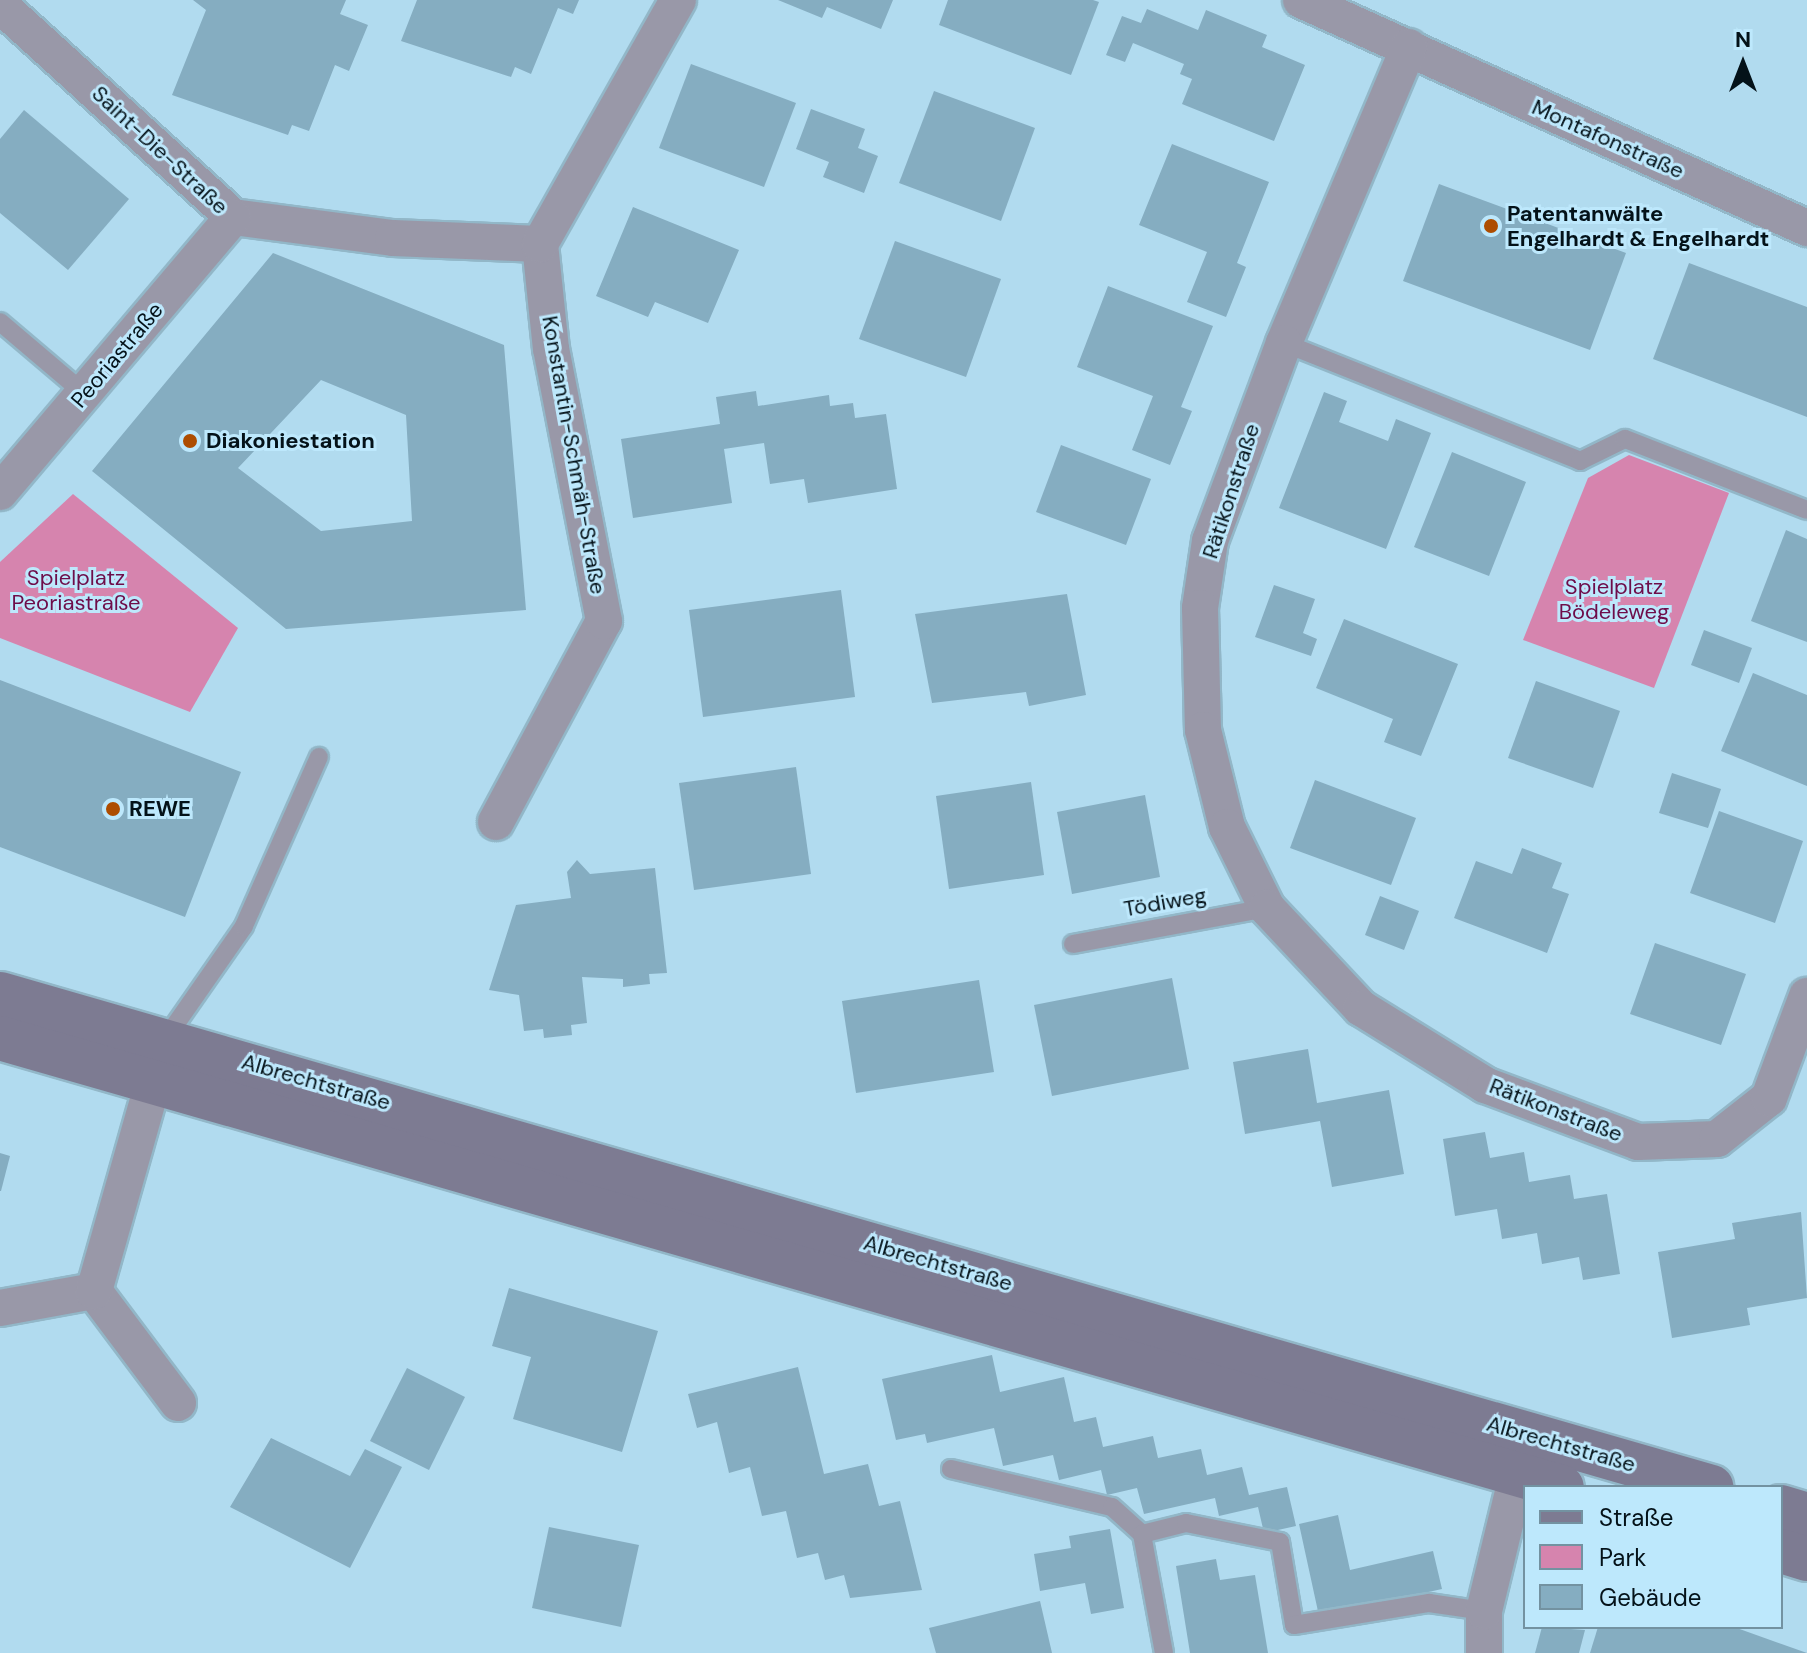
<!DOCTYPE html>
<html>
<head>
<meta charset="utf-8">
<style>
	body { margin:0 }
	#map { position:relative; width:1807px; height:1653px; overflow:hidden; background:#b1dbef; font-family:"DM Sans",sans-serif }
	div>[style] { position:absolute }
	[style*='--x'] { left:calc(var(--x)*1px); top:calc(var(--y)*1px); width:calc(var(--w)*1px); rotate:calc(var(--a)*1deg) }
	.green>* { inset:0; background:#d684ae }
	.building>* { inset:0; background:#85adc1 }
	.roads { filter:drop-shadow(2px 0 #92b7c8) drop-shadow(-2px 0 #92b7c8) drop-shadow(0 2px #92b7c8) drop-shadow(0 -2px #92b7c8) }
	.lane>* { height:18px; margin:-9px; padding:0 9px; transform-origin:9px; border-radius:9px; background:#9998a8 }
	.street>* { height:36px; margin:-18px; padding:0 18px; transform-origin:18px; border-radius:18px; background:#9998a8 }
	.secondary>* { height:44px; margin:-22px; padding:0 22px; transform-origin:22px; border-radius:22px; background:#7d7b92 }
	.dots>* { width:22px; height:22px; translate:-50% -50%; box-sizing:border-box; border:4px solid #bde8fc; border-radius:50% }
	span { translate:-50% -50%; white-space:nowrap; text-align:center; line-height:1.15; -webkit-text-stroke:6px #bde8fc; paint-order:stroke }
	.street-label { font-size:22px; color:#041219 }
	.poi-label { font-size:22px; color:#041219; font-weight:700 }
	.left { translate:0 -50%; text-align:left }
	.park-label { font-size:22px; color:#6e0d4a }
	.legend { position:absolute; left:1523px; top:1485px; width:260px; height:144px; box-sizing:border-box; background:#bde8fc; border:2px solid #7392a1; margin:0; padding:10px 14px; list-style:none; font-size:24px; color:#041219 }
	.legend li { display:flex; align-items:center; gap:16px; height:40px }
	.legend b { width:40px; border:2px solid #7392a1 }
	.north { position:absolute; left:1703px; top:24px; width:80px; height:80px; -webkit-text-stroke:6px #bde8fc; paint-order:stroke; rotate:0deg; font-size:22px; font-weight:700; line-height:32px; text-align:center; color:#041219 }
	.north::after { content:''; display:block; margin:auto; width:28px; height:36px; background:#041219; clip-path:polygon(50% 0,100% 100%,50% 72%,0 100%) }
</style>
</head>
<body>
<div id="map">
	<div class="green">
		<div style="clip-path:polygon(1629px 455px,1729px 493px,1654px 688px,1523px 640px,1588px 478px)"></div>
		<div style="clip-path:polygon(73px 494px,238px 628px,190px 712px,0 638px,0 562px)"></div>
	</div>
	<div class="building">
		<div style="clip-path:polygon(193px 0,346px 0,340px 14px,368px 25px,349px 71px,335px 65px,309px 131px,292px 125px,288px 135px,172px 95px,206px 10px)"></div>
		<div style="clip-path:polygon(417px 0,579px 0,573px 14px,558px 8px,531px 74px,515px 67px,511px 77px,401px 41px)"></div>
		<div style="clip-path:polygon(778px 0,893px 0,881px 29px,827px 7px,822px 18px)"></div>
		<div style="clip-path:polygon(948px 0,1093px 0,1099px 2px,1071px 75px,939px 25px)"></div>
		<div style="clip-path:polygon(1147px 9px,1198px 30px,1206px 10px,1267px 35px,1262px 47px,1305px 65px,1274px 141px,1182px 104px,1192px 79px,1180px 74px,1184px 64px,1133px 43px,1125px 62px,1106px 55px,1122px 16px,1141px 23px)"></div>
		<div style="clip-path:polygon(691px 64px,796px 103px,764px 187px,659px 148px)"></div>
		<div style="clip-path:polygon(934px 91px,1035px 128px,1001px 221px,899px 183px)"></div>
		<div style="clip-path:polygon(811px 109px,865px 129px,858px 148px,878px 156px,864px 193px,823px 177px,829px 162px,796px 149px)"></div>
		<div style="clip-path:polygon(24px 110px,129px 199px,68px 270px,0 213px,0 139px)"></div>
		<div style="clip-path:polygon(1172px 144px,1269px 182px,1237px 263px,1246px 267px,1226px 317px,1187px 302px,1207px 252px,1139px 225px)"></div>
		<div style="clip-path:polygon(1439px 184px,1626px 253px,1590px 350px,1403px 281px)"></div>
		<div style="clip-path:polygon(633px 207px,739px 250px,708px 323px,655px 302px,648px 317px,596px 296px)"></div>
		<div style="clip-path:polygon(895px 241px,1001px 279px,966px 377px,859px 339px)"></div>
		<div style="clip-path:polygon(evenodd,273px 253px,504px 345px,526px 610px,286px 629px,92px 471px,273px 253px,321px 380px,406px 415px,412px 521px,321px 531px,238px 468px,321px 380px)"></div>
		<div style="clip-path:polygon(1689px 263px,1807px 307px,1807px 417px,1653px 359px)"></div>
		<div style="clip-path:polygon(1108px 286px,1213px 326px,1181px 407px,1192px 411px,1170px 465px,1132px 450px,1153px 396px,1077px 367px)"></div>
		<div style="clip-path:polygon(756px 391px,758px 406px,829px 395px,830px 406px,853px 403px,855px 418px,886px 414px,897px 489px,808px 503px,804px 479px,770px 484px,764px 443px,724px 449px,732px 503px,633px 518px,621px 439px,720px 424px,716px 397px)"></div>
		<div style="clip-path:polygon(1324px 392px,1347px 401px,1339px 422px,1388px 441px,1396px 419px,1431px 433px,1386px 549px,1279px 508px)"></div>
		<div style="clip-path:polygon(1061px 445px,1151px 479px,1126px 545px,1036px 512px)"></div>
		<div style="clip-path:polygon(1452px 452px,1526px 482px,1489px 576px,1414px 547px)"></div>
		<div style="clip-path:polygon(1786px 530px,1807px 539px,1807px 642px,1751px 621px)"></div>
		<div style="clip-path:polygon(1274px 585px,1315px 599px,1303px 633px,1317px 639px,1311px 656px,1255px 637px)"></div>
		<div style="clip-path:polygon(841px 590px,855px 697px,703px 717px,689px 610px)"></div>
		<div style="clip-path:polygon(1067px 594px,1086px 695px,1029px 706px,1026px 692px,932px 703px,915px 614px)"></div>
		<div style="clip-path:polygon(1344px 619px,1458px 664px,1421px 756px,1384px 742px,1393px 719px,1316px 688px)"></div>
		<div style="clip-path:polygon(1704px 630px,1752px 648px,1739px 683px,1691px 665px)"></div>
		<div style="clip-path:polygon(1753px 673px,1807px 695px,1807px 786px,1721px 751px)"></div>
		<div style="clip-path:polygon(0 680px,241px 772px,185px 917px,0 847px)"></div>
		<div style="clip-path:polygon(1536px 681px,1620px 711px,1593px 788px,1508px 758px)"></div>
		<div style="clip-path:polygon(796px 767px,811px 874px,694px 890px,679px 783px)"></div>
		<div style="clip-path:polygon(1672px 773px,1721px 789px,1708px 828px,1659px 813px)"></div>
		<div style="clip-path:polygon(1315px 780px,1416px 818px,1391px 885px,1290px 848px)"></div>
		<div style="clip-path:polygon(1031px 782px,1044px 875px,949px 889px,936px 796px)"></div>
		<div style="clip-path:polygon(1145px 795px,1160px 877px,1072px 894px,1057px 812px)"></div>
		<div style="clip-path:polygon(1719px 811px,1803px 841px,1775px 923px,1690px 893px)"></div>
		<div style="clip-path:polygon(1522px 848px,1562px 863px,1552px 888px,1569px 894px,1547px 953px,1454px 918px,1476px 861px,1512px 874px)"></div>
		<div style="clip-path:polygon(577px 860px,590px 874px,655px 868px,667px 973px,649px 974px,650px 984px,623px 987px,623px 979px,582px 977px,587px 1023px,571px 1025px,572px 1035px,544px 1038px,543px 1029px,524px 1031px,519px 995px,489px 990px,516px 905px,571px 898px,567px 872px)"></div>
		<div style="clip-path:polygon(1380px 896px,1419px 911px,1404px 950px,1365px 935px)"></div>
		<div style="clip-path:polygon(1655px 943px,1746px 974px,1721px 1045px,1630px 1014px)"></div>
		<div style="clip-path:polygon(1172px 978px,1189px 1069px,1052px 1096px,1034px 1005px)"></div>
		<div style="clip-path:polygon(979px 980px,994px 1072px,856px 1093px,842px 1001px)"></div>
		<div style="clip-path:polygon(1308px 1049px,1317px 1103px,1389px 1090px,1404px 1174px,1332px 1187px,1320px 1121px,1245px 1134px,1233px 1062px)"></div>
		<div style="clip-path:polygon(1485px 1132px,1490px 1158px,1524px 1152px,1529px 1182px,1570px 1175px,1574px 1199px,1607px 1194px,1620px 1274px,1583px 1280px,1579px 1257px,1542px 1264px,1537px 1233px,1502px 1239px,1497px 1209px,1455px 1216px,1443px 1139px)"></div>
		<div style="clip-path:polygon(0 1153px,10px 1156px,1px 1191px,0 1191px)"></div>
		<div style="clip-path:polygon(1801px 1212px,1807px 1298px,1747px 1308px,1750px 1325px,1672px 1338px,1658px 1252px,1735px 1239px,1732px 1223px)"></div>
		<div style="clip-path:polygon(509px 1288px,658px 1331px,622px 1452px,513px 1419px,531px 1357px,492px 1346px)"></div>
		<div style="clip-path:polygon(992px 1355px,1000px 1392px,1064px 1377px,1074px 1422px,1096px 1417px,1103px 1447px,1153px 1436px,1158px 1458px,1201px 1449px,1207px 1475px,1242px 1467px,1249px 1495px,1287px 1487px,1296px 1526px,1264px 1533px,1258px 1507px,1219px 1516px,1215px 1498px,1144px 1514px,1137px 1488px,1107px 1495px,1101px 1470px,1059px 1480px,1053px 1455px,1003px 1466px,994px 1428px,927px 1443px,925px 1434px,896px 1440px,882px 1379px)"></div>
		<div style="clip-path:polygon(798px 1367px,824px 1474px,868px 1464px,879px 1506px,900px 1501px,922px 1590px,850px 1598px,844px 1575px,825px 1580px,818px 1553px,797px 1558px,786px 1511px,762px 1516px,750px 1467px,729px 1473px,717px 1422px,697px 1428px,688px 1394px)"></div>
		<div style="clip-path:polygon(407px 1368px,465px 1397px,429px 1470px,370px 1441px)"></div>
		<div style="clip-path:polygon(271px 1438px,350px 1476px,365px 1449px,402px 1467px,350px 1568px,230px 1507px)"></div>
		<div style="clip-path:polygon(1338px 1515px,1350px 1570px,1433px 1551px,1442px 1589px,1319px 1616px,1299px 1524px)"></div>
		<div style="clip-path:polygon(549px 1527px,639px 1545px,621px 1627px,532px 1608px)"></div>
		<div style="clip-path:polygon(1110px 1529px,1124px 1608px,1091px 1614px,1085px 1583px,1040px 1591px,1034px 1554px,1071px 1548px,1069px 1536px)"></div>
		<div style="clip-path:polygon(1216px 1559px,1220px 1580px,1255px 1575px,1268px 1653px,1190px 1653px,1176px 1566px)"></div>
		<div style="clip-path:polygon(1040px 1601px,1052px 1653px,936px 1653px,929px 1628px)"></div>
		<div style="clip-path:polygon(1542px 1627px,1585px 1630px,1579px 1653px,1535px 1653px)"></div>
		<div style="clip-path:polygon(1598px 1627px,1734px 1627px,1807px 1653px,1590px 1653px)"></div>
	</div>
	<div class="roads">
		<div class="lane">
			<div style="--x:0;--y:322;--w:111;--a:40.3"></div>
			<div style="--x:1284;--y:343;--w:319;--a:21.7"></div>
			<div style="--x:1580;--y:461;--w:50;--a:-26.1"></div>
			<div style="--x:1625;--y:439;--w:195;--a:21.3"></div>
			<div style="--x:1073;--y:944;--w:197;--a:-10.5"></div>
			<div style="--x:166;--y:1038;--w:136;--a:-55.1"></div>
			<div style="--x:244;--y:926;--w:185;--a:-66.1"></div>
			<div style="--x:951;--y:1469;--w:165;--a:13.3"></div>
			<div style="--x:1112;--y:1507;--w:40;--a:42"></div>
			<div style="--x:1164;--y:1653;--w:121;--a:-100.5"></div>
			<div style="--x:1142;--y:1534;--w:45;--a:-14"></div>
			<div style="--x:1186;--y:1523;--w:96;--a:11.4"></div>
			<div style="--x:1280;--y:1542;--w:84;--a:80.4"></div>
			<div style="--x:1294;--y:1625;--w:137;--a:-9.3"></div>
			<div style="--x:1429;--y:1603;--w:56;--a:8.3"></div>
		</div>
		<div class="street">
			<div style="--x:1301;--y:0;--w:555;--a:24.26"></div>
			<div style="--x:0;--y:5;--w:315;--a:42.3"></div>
			<div style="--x:233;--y:217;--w:161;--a:7.5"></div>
			<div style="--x:393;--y:238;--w:147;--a:2.3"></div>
			<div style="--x:1409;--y:47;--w:321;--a:112.9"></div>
			<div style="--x:1284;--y:343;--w:211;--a:110.5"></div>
			<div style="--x:1210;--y:541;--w:68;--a:98.5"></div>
			<div style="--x:1200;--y:608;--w:122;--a:88.6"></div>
			<div style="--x:1203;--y:730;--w:100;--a:76.1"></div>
			<div style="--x:1227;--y:827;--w:90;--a:63.7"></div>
			<div style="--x:1267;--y:908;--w:137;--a:46.8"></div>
			<div style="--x:1361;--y:1008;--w:146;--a:31.8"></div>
			<div style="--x:1485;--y:1085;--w:163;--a:20.4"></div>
			<div style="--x:1638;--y:1142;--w:79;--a:-2.2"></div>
			<div style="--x:1717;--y:1139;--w:66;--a:-38.3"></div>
			<div style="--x:1769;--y:1098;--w:109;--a:-69.6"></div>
			<div style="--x:0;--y:492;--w:360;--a:-49.7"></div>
			<div style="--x:496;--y:822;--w:228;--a:-61.8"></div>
			<div style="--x:604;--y:621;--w:277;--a:-101"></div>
			<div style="--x:551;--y:349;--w:106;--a:-96"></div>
			<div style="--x:540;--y:244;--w:280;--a:-60.5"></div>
			<div style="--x:94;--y:1291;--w:140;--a:53.1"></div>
			<div style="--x:0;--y:1308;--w:96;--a:-10.3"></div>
			<div style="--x:94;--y:1291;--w:243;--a:-74.2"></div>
			<div style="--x:1484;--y:1653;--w:42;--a:-90"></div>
			<div style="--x:1484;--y:1611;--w:169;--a:-76.3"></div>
		</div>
		<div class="secondary">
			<div style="--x:0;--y:994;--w:1781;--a:16.07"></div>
			<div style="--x:0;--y:1038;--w:1625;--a:16.04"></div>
			<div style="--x:1781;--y:1507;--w:27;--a:17"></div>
			<div style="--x:1781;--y:1551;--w:27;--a:17"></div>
		</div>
	</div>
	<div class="dots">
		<div style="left:1491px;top:226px;background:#ad4d01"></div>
		<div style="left:190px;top:441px;background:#ad4d01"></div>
		<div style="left:113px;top:809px;background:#ad4d01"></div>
	</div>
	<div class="street-label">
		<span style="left:1608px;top:139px;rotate:24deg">Montafonstraße</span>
		<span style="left:160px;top:150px;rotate:43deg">Saint-Die-Straße</span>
		<span style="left:117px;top:355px;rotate:-50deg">Peoriastraße</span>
		<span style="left:574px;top:455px;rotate:80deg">Konstantin-Schmäh-Straße</span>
		<span style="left:1231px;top:491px;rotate:-72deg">Rätikonstraße</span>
		<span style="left:1165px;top:902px;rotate:-10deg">Tödiweg</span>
		<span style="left:316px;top:1082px;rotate:16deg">Albrechtstraße</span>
		<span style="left:1556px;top:1110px;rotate:21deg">Rätikonstraße</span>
		<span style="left:938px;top:1263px;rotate:16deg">Albrechtstraße</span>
		<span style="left:1561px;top:1444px;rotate:16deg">Albrechtstraße</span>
	</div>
	<div class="poi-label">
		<span class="left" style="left:1507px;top:226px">Patentanwälte<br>Engelhardt &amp; Engelhardt</span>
		<span class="left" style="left:206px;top:441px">Diakoniestation</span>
		<span class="left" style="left:129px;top:809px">REWE</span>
	</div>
	<div class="park-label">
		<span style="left:76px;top:590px">Spielplatz<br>Peoriastraße</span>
		<span style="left:1614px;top:599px">Spielplatz<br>Bödeleweg</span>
	</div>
	<ul class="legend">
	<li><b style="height:10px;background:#7d7b92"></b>Straße</li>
	<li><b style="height:22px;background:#d684ae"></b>Park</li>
	<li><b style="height:22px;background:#85adc1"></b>Gebäude</li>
	</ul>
	<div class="north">N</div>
</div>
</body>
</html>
